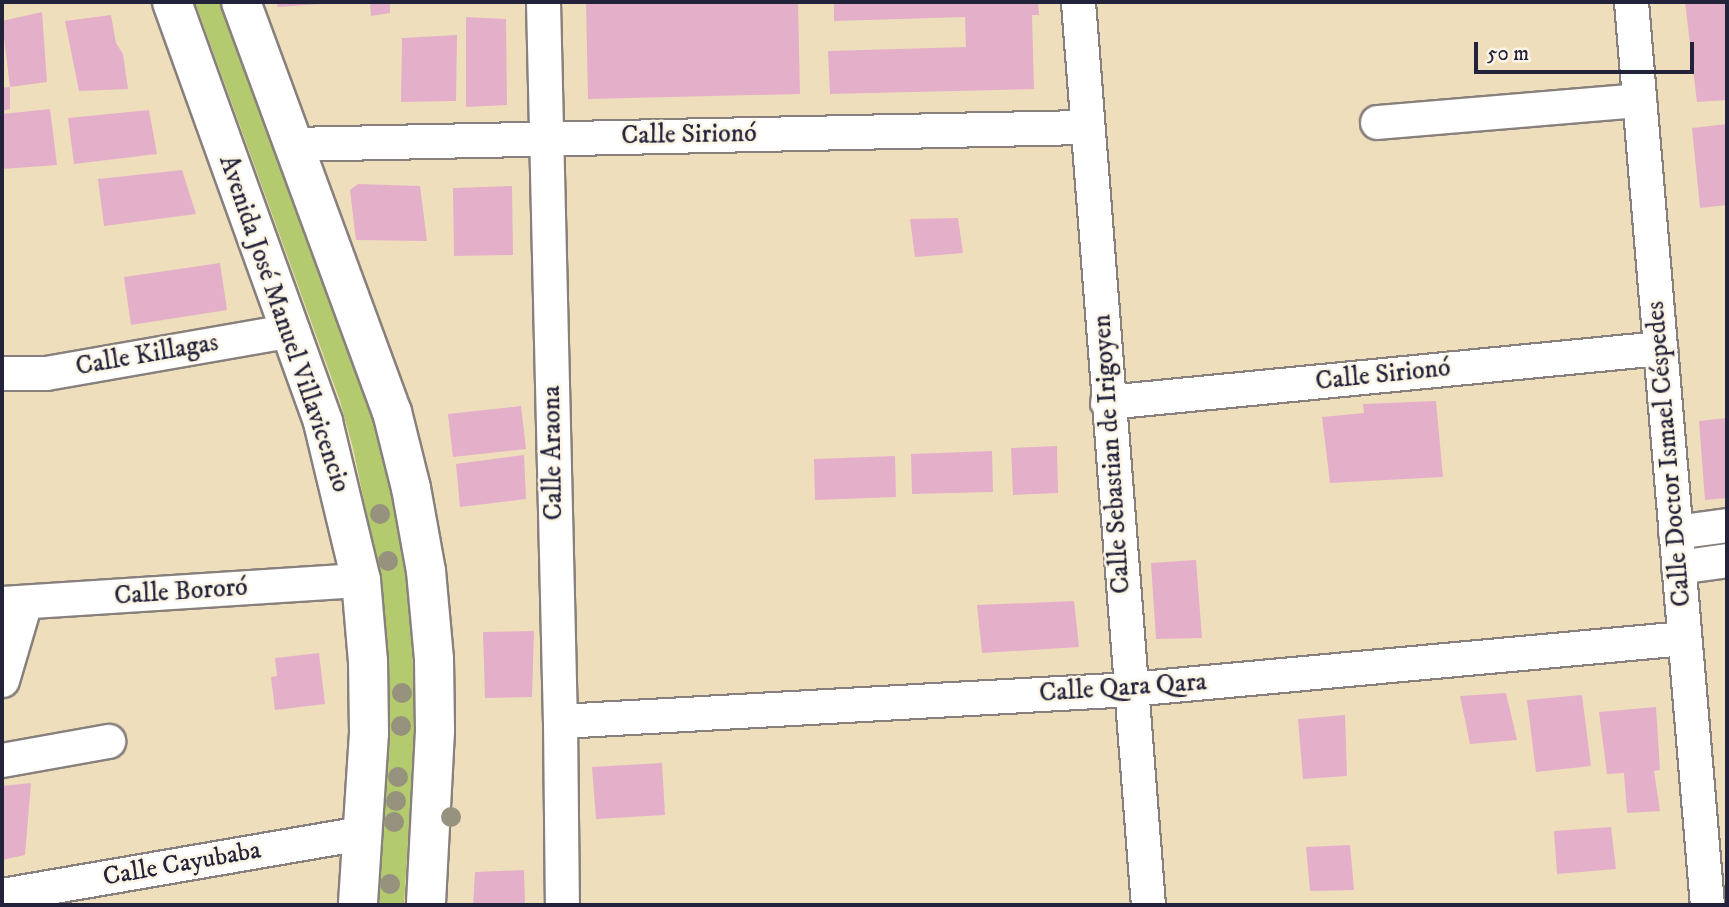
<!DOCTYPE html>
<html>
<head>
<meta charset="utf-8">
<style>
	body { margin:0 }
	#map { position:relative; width:1729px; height:907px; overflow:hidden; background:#efdebc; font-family:"IM FELL DW Pica",serif }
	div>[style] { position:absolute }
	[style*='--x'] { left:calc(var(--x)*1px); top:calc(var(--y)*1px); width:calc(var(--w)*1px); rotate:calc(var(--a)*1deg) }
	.green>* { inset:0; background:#b4ca6e }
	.building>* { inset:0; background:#e4b0c9 }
	.roads { filter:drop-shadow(2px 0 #88807c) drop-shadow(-2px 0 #88807c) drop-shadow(0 2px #88807c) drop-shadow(0 -2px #88807c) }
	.minor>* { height:33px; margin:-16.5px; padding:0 16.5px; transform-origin:16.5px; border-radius:16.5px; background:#fff }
	.secondary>* { height:38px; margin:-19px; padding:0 19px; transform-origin:19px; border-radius:19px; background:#fff }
	.trees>* { width:20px; height:20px; margin:-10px; border-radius:50%; background:#96927d }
	span { translate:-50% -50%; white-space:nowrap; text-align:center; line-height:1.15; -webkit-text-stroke:5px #fcf5e5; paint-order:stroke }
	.street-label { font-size:26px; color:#22223b }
	.frame { position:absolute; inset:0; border:4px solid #22223b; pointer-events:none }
	.scale { position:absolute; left:1474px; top:42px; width:220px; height:32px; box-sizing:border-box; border:4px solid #22223b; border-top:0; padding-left:9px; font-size:21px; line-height:24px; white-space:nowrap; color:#22223b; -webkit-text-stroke:5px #fcf5e5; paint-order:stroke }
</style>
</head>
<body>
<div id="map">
	<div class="green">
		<div style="clip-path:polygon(195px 2px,222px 2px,373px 419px,389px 480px,406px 574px,414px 677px,415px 731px,404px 905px,376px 905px,386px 645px,380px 577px,353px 448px,340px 401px)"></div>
	</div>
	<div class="building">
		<div style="clip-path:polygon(276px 2px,320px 2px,320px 4px,278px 7px)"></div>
		<div style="clip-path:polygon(370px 2px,390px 2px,390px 13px,371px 16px)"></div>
		<div style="clip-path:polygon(586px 2px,798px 2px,800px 94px,588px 99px)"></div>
		<div style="clip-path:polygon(834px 2px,1038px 2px,1039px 15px,1032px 15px,1034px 89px,830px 94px,828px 51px,966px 47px,965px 17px,834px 21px)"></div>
		<div style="clip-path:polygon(1685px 2px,1727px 2px,1727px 100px,1697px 102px)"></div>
		<div style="clip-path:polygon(42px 12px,47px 82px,10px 87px,2px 21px)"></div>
		<div style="clip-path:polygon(111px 15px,116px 43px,123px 54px,128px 89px,79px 91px,65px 21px)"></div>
		<div style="clip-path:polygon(466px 17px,506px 19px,507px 105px,466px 107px)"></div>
		<div style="clip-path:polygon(457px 35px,456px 101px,401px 102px,402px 38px)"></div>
		<div style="clip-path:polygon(10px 87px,10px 109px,2px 111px,2px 88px)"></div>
		<div style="clip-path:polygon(50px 109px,57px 165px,2px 169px,2px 114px)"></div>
		<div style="clip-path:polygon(149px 110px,157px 154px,74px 164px,68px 118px)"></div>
		<div style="clip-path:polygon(1727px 124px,1727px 205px,1700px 208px,1692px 128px)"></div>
		<div style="clip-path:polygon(182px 170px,196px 214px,104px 226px,98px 179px)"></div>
		<div style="clip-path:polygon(358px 184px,420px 186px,427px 241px,356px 240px,350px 190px)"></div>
		<div style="clip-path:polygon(512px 186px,513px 255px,454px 256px,453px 188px)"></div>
		<div style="clip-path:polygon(958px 218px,963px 253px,915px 257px,910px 219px)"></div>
		<div style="clip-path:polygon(220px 263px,227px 310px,131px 325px,124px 277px)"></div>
		<div style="clip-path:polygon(1436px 401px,1443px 477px,1330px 483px,1322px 417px,1364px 413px,1363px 404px)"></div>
		<div style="clip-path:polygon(521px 406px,526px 449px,453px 457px,448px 414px)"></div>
		<div style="clip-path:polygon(1727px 418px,1727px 498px,1705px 500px,1699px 421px)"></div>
		<div style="clip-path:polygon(1057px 446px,1058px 493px,1013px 495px,1011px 448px)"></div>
		<div style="clip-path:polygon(992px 451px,993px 492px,912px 494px,911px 454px)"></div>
		<div style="clip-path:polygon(524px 455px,526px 499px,460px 507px,456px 464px)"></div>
		<div style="clip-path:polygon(895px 456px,896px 497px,815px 500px,814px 459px)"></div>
		<div style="clip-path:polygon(1196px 560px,1202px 638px,1156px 639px,1151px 563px)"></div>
		<div style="clip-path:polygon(1074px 601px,1079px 647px,982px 653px,977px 605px)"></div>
		<div style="clip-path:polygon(534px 631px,532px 697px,485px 698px,483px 632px)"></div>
		<div style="clip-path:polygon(319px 653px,325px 704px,275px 710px,271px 677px,277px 676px,275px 658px)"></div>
		<div style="clip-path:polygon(1506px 693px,1517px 740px,1470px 744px,1460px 696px)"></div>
		<div style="clip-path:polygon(1582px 695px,1591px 766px,1536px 772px,1527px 700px)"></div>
		<div style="clip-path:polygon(1656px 707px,1660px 770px,1654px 771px,1660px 811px,1627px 813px,1624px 773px,1607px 774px,1599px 712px)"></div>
		<div style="clip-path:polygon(1345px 715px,1347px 776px,1303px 779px,1298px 719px)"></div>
		<div style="clip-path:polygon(662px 763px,665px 815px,596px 819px,592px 767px)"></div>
		<div style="clip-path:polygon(31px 783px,25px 855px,2px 860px,2px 786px)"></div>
		<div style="clip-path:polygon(1611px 827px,1616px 869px,1557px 874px,1554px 831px)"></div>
		<div style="clip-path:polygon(1350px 845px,1354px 890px,1310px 891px,1306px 847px)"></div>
		<div style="clip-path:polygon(524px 870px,525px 905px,473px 905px,475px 872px)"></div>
	</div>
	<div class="roads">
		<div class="minor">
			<div style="--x:543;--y:2;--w:719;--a:88.65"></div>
			<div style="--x:560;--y:721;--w:184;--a:89.4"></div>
			<div style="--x:1078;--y:2;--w:906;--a:85.57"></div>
			<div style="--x:1631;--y:2;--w:906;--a:85.19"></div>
			<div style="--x:1377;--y:122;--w:263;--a:-4.8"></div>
			<div style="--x:292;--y:144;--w:795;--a:-1.23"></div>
			<div style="--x:2;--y:373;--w:44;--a:0"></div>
			<div style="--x:46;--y:373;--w:250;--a:-9.9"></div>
			<div style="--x:1107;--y:402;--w:556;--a:-5.58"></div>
			<div style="--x:1675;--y:532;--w:52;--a:-7.7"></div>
			<div style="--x:1678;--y:567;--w:49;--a:-8.1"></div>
			<div style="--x:2;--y:603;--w:360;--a:-3.7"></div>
			<div style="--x:2;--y:680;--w:81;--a:-73.6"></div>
			<div style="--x:560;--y:721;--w:571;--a:-3.21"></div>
			<div style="--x:1130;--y:689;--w:556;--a:-5.26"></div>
			<div style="--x:2;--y:760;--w:108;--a:-10.2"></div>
			<div style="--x:2;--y:895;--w:365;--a:-9.8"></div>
		</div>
		<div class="secondary">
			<div style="--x:172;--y:2;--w:446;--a:70.2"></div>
			<div style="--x:323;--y:422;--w:163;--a:76.5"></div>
			<div style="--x:361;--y:580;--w:81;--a:85.1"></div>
			<div style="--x:368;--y:661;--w:72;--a:89.2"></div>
			<div style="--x:369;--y:733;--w:172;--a:93.7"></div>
			<div style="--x:241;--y:2;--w:437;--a:69.8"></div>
			<div style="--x:392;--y:412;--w:78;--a:76"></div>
			<div style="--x:411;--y:488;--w:84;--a:79.8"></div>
			<div style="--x:426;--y:571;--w:88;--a:84.8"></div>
			<div style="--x:434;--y:659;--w:72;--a:89.2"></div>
			<div style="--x:435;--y:731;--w:174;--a:93"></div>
		</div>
	</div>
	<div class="trees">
		<div style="left:380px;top:514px"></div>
		<div style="left:388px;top:561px"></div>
		<div style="left:402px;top:693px"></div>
		<div style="left:401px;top:726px"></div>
		<div style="left:398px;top:777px"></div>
		<div style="left:396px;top:801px"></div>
		<div style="left:451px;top:817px"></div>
		<div style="left:394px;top:822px"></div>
		<div style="left:390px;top:884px"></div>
	</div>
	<div class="street-label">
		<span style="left:689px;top:135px;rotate:-1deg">Calle Sirionó</span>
		<span style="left:284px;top:324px;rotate:71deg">Avenida José Manuel Villavicencio</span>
		<span style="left:147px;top:355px;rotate:-10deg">Calle Killagas</span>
		<span style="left:1383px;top:375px;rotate:-6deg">Calle Sirionó</span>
		<span style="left:553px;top:453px;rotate:-91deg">Calle Araona</span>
		<span style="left:1112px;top:454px;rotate:-94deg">Calle Sebastian de Irigoyen</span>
		<span style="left:1669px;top:454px;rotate:-95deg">Calle Doctor Ismael Céspedes</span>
		<span style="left:181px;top:592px;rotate:-4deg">Calle Bororó</span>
		<span style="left:1123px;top:688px;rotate:-4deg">Calle Qara Qara</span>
		<span style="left:182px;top:864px;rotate:-10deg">Calle Cayubaba</span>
	</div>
	<div class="frame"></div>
	<div class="scale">50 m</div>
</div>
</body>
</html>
